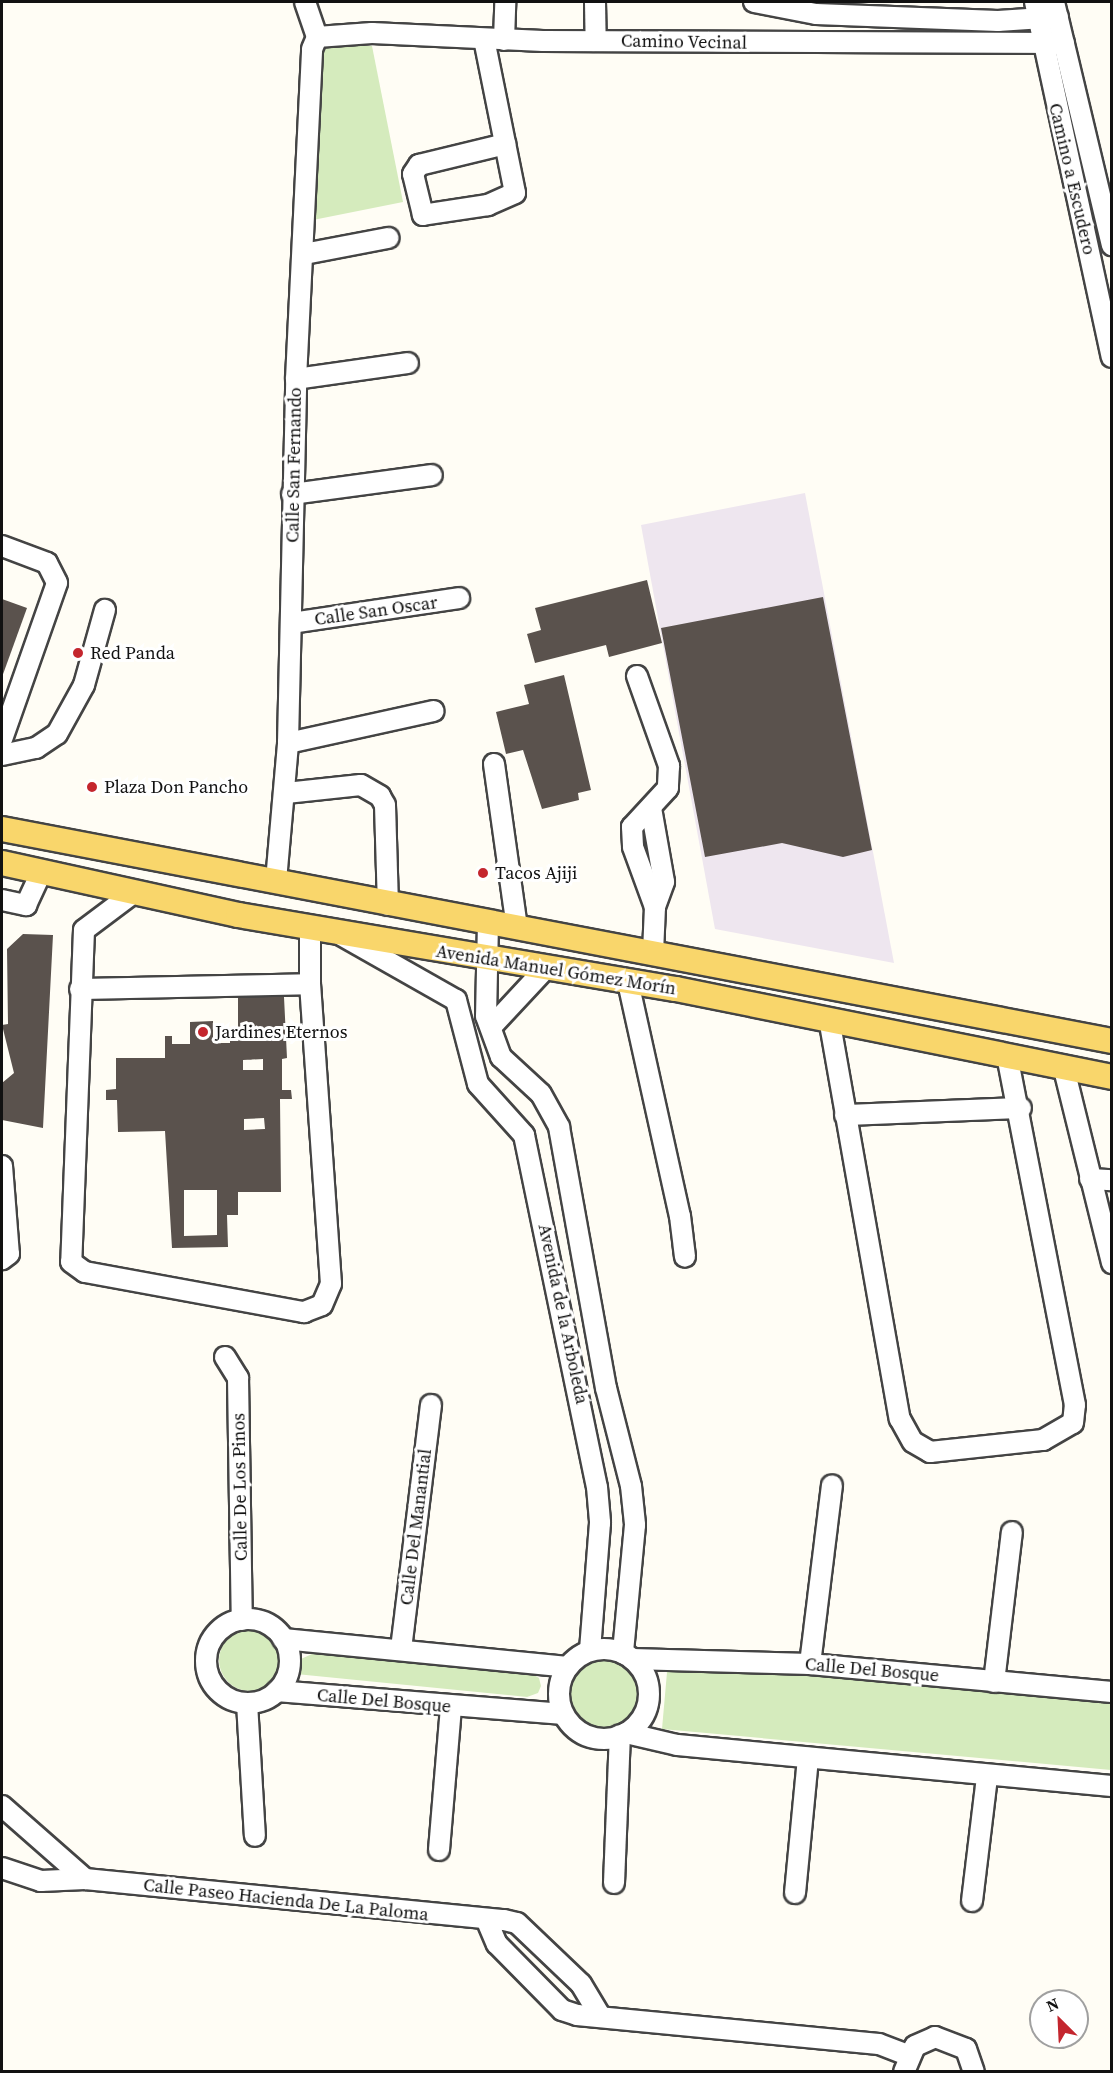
<!DOCTYPE html>
<html>
<head>
<meta charset="utf-8">
<style>
	body { margin:0 }
	#map { position:relative; width:1113px; height:2073px; overflow:hidden; background:#fffdf5; font-family:"Source Serif 4",serif }
	div>[style] { position:absolute }
	[style*='--x'] { left:calc(var(--x)*1px); top:calc(var(--y)*1px); width:calc(var(--w)*1px); rotate:calc(var(--a)*1deg) }
	.industrial>* { inset:0; background:#eee6ef }
	.green>* { inset:0; background:#d5ebbd }
	.round { border-radius:50% }
	.building>* { inset:0; background:#5a524d }
	.roads { filter:drop-shadow(2px 0 #444) drop-shadow(-2px 0 #444) drop-shadow(0 2px #444) drop-shadow(0 -2px #444) }
	.minor>* { height:20px; margin:-10px; padding:0 10px; transform-origin:10px; border-radius:10px; background:#fff }
	.minor>.ring { margin:-10px; padding:0; box-sizing:content-box; background:none; border:20px solid #fff; border-radius:50% }
	.major>* { height:24px; margin:-12px; padding:0 12px; transform-origin:12px; border-radius:12px; background:#f9d66b }
	.dots>* { width:16px; height:16px; translate:-50% -50%; box-sizing:border-box; border:3px solid #fff; border-radius:50% }
	span { translate:-50% -50%; white-space:nowrap; text-align:center; line-height:1.15; -webkit-text-stroke:6px #fff; paint-order:stroke }
	.street-label { font-size:18px; color:#111 }
	.poi-label { font-size:18px; color:#111 }
	.left { translate:0 -50%; text-align:left }
	.frame { position:absolute; inset:0; border:3px solid #111; pointer-events:none }
	.north { position:absolute; left:1029px; top:1989px; width:60px; height:60px; box-sizing:border-box; background:#fff; border:2px solid #a0a0a0; border-radius:50%; rotate:336deg; font-size:16px; font-weight:700; line-height:24px; text-align:center; color:#111 }
	.north::after { content:''; display:block; margin:auto; width:21px; height:27px; background:#c4262e; clip-path:polygon(50% 0,100% 100%,50% 72%,0 100%) }
</style>
</head>
<body>
<div id="map">
	<div class="industrial">
		<div style="clip-path:polygon(805px 493px,894px 963px,715px 929px,641px 525px)"></div>
	</div>
	<div class="green">
		<div style="clip-path:polygon(318px 44px,372px 46px,403px 202px,313px 220px)"></div>
		<div class="round" style="left:219px;top:1629px;width:62px;height:62px"></div>
		<div style="clip-path:polygon(312px 1654px,529px 1672px,539px 1678px,541px 1686px,538px 1693px,527px 1697px,296px 1674px,301px 1659px)"></div>
		<div class="round" style="left:570px;top:1660px;width:68px;height:68px"></div>
		<div style="clip-path:polygon(668px 1661px,1111px 1702px,1111px 1770px,662px 1729px)"></div>
	</div>
	<div class="building">
		<div style="clip-path:polygon(647px 580px,662px 643px,609px 657px,606px 645px,535px 663px,527px 634px,541px 630px,535px 608px)"></div>
		<div style="clip-path:polygon(823px 597px,872px 850px,843px 857px,782px 843px,705px 857px,661px 628px)"></div>
		<div style="clip-path:polygon(2px 599px,27px 608px,2px 677px)"></div>
		<div style="clip-path:polygon(564px 675px,591px 790px,578px 793px,579px 800px,542px 809px,523px 750px,506px 754px,496px 712px,529px 704px,524px 685px)"></div>
		<div style="clip-path:polygon(23px 934px,53px 935px,43px 1128px,2px 1120px,2px 1083px,14px 1073px,2px 1025px,8px 1024px,7px 949px)"></div>
		<div style="clip-path:polygon(evenodd,238px 997px,284px 997px,287px 1058px,282px 1059px,282px 1090px,291px 1090px,292px 1099px,280px 1099px,281px 1192px,238px 1192px,238px 1215px,227px 1215px,228px 1247px,172px 1248px,165px 1131px,118px 1132px,117px 1100px,106px 1100px,106px 1090px,116px 1089px,116px 1058px,165px 1058px,165px 1036px,172px 1036px,172px 1044px,190px 1044px,190px 1022px,213px 1021px,213px 1043px,230px 1043px,230px 1035px,238px 1035px,238px 997px,263px 1059px,263px 1070px,243px 1070px,243px 1060px,263px 1059px,238px 997px,264px 1118px,265px 1129px,244px 1130px,244px 1119px,264px 1118px,238px 997px,184px 1190px,217px 1190px,217px 1235px,184px 1236px,184px 1190px)"></div>
	</div>
	<div class="roads">
		<div class="minor">
			<div style="--x:305;--y:2;--w:37;--a:71"></div>
			<div style="--x:595;--y:2;--w:39;--a:89"></div>
			<div style="--x:754;--y:2;--w:63;--a:11"></div>
			<div style="--x:816;--y:14;--w:182;--a:2.2"></div>
			<div style="--x:998;--y:21;--w:60;--a:-3.8"></div>
			<div style="--x:1035;--y:2;--w:363;--a:77.8"></div>
			<div style="--x:1054;--y:2;--w:250;--a:76.6"></div>
			<div style="--x:484;--y:39;--w:157;--a:78.6"></div>
			<div style="--x:515;--y:193;--w:30;--a:156"></div>
			<div style="--x:488;--y:205;--w:66;--a:171.3"></div>
			<div style="--x:423;--y:215;--w:42;--a:-103.7"></div>
			<div style="--x:413;--y:174;--w:11;--a:-56"></div>
			<div style="--x:419;--y:165;--w:89;--a:-13.7"></div>
			<div style="--x:504;--y:40;--w:38;--a:-88"></div>
			<div style="--x:304;--y:254;--w:86;--a:-10.8"></div>
			<div style="--x:296;--y:379;--w:113;--a:-8.1"></div>
			<div style="--x:292;--y:494;--w:141;--a:-7.7"></div>
			<div style="--x:2;--y:546;--w:48;--a:20.7"></div>
			<div style="--x:47;--y:563;--w:22;--a:63"></div>
			<div style="--x:57;--y:583;--w:165;--a:109.4"></div>
			<div style="--x:292;--y:623;--w:169;--a:-8.5"></div>
			<div style="--x:637;--y:676;--w:96;--a:70.4"></div>
			<div style="--x:669;--y:766;--w:22;--a:93"></div>
			<div style="--x:668;--y:788;--w:53;--a:132.7"></div>
			<div style="--x:632;--y:827;--w:20;--a:87"></div>
			<div style="--x:633;--y:847;--w:64;--a:69.9"></div>
			<div style="--x:655;--y:907;--w:46;--a:92.5"></div>
			<div style="--x:288;--y:743;--w:149;--a:-12.4"></div>
			<div style="--x:2;--y:755;--w:35;--a:-12"></div>
			<div style="--x:36;--y:748;--w:25;--a:-34"></div>
			<div style="--x:57;--y:734;--w:56;--a:-61.1"></div>
			<div style="--x:84;--y:685;--w:78;--a:-74.4"></div>
			<div style="--x:494;--y:764;--w:165;--a:82"></div>
			<div style="--x:286;--y:793;--w:75;--a:-6.1"></div>
			<div style="--x:361;--y:785;--w:22;--a:30"></div>
			<div style="--x:380;--y:796;--w:10;--a:61"></div>
			<div style="--x:385;--y:805;--w:100;--a:88.3"></div>
			<div style="--x:651;--y:808;--w:75;--a:80"></div>
			<div style="--x:664;--y:882;--w:27;--a:110"></div>
			<div style="--x:276;--y:881;--w:139;--a:-85"></div>
			<div style="--x:288;--y:743;--w:364;--a:-88.7"></div>
			<div style="--x:296;--y:379;--w:330;--a:-87.2"></div>
			<div style="--x:312;--y:49;--w:13;--a:-67"></div>
			<div style="--x:317;--y:37;--w:55;--a:-4.2"></div>
			<div style="--x:372;--y:33;--w:171;--a:2.7"></div>
			<div style="--x:543;--y:41;--w:521;--a:0.22"></div>
			<div style="--x:132;--y:894;--w:60;--a:143.1"></div>
			<div style="--x:84;--y:930;--w:332;--a:92.2"></div>
			<div style="--x:71;--y:1262;--w:17;--a:36"></div>
			<div style="--x:85;--y:1272;--w:223;--a:10.4"></div>
			<div style="--x:304;--y:1312;--w:19;--a:-21"></div>
			<div style="--x:322;--y:1305;--w:23;--a:-67"></div>
			<div style="--x:331;--y:1284;--w:301;--a:-94"></div>
			<div style="--x:310;--y:984;--w:56;--a:-90"></div>
			<div style="--x:2;--y:900;--w:25;--a:12"></div>
			<div style="--x:26;--y:905;--w:38;--a:-65"></div>
			<div style="--x:488;--y:922;--w:94;--a:91.2"></div>
			<div style="--x:486;--y:1016;--w:44;--a:69.9"></div>
			<div style="--x:501;--y:1057;--w:54;--a:42.8"></div>
			<div style="--x:541;--y:1094;--w:38;--a:61"></div>
			<div style="--x:559;--y:1127;--w:265;--a:79.8"></div>
			<div style="--x:606;--y:1388;--w:101;--a:75.7"></div>
			<div style="--x:631;--y:1486;--w:39;--a:84"></div>
			<div style="--x:635;--y:1525;--w:129;--a:95.4"></div>
			<div style="--x:341;--y:935;--w:132;--a:29.5"></div>
			<div style="--x:456;--y:1000;--w:87;--a:75.3"></div>
			<div style="--x:478;--y:1084;--w:69;--a:48"></div>
			<div style="--x:524;--y:1135;--w:359;--a:78.3"></div>
			<div style="--x:597;--y:1487;--w:36;--a:85"></div>
			<div style="--x:600;--y:1523;--w:128;--a:94.5"></div>
			<div style="--x:628;--y:982;--w:240;--a:77.5"></div>
			<div style="--x:680;--y:1216;--w:41;--a:83"></div>
			<div style="--x:80;--y:989;--w:230;--a:-1.2"></div>
			<div style="--x:830;--y:1024;--w:401;--a:80"></div>
			<div style="--x:900;--y:1419;--w:26;--a:61"></div>
			<div style="--x:913;--y:1442;--w:20;--a:30"></div>
			<div style="--x:930;--y:1452;--w:114;--a:-6.1"></div>
			<div style="--x:1043;--y:1440;--w:34;--a:-30"></div>
			<div style="--x:1073;--y:1423;--w:18;--a:-84"></div>
			<div style="--x:1075;--y:1405;--w:352;--a:-101"></div>
			<div style="--x:492;--y:1026;--w:76;--a:-47.1"></div>
			<div style="--x:1064;--y:1069;--w:200;--a:76.1"></div>
			<div style="--x:845;--y:1115;--w:176;--a:-2.3"></div>
			<div style="--x:2;--y:1166;--w:88;--a:85.5"></div>
			<div style="--x:9;--y:1254;--w:9;--a:144"></div>
			<div style="--x:1090;--y:1179;--w:22;--a:3"></div>
			<div style="--x:225;--y:1357;--w:25;--a:58"></div>
			<div style="--x:238;--y:1378;--w:242;--a:89.1"></div>
			<div class="ring" style="left:206px;top:1619px;width:64px;height:64px"></div>
			<div style="--x:283;--y:1639;--w:286;--a:5.6"></div>
			<div style="--x:401;--y:1649;--w:246;--a:-83"></div>
			<div class="ring" style="left:559px;top:1649px;width:70px;height:70px"></div>
			<div style="--x:632;--y:1659;--w:178;--a:1.6"></div>
			<div style="--x:810;--y:1664;--w:303;--a:5.3"></div>
			<div style="--x:810;--y:1664;--w:180;--a:-83"></div>
			<div style="--x:994;--y:1682;--w:151;--a:-83.2"></div>
			<div style="--x:277;--y:1691;--w:287;--a:4.6"></div>
			<div style="--x:247;--y:1703;--w:133;--a:86.6"></div>
			<div style="--x:626;--y:1733;--w:52;--a:13.2"></div>
			<div style="--x:677;--y:1745;--w:437;--a:5.4"></div>
			<div style="--x:2;--y:1806;--w:111;--a:41.3"></div>
			<div style="--x:439;--y:1850;--w:144;--a:-85.2"></div>
			<div style="--x:2;--y:1868;--w:41;--a:18.4"></div>
			<div style="--x:41;--y:1881;--w:44;--a:-2.6"></div>
			<div style="--x:85;--y:1879;--w:421;--a:5.6"></div>
			<div style="--x:504;--y:1920;--w:13;--a:13"></div>
			<div style="--x:517;--y:1923;--w:88;--a:43.6"></div>
			<div style="--x:581;--y:1984;--w:35;--a:59"></div>
			<div style="--x:614;--y:1883;--w:148;--a:-87.7"></div>
			<div style="--x:795;--y:1893;--w:136;--a:-84.5"></div>
			<div style="--x:972;--y:1901;--w:125;--a:-83.1"></div>
			<div style="--x:487;--y:1921;--w:25;--a:67"></div>
			<div style="--x:497;--y:1944;--w:93;--a:45.4"></div>
			<div style="--x:562;--y:2010;--w:16;--a:18"></div>
			<div style="--x:577;--y:2015;--w:303;--a:5.5"></div>
			<div style="--x:879;--y:2044;--w:31;--a:21"></div>
			<div style="--x:904;--y:2072;--w:28;--a:-67"></div>
			<div style="--x:915;--y:2046;--w:22;--a:-24"></div>
			<div style="--x:935;--y:2037;--w:33;--a:21"></div>
			<div style="--x:966;--y:2049;--w:24;--a:71"></div>
		</div>
		<div class="major">
			<div style="--x:2;--y:829;--w:1130;--a:10.81"></div>
			<div style="--x:2;--y:863;--w:242;--a:12.4"></div>
			<div style="--x:238;--y:915;--w:444;--a:9.6"></div>
			<div style="--x:676;--y:989;--w:445;--a:11.4"></div>
		</div>
	</div>
	<div class="dots">
		<div style="left:78px;top:653px;background:#c4262e"></div>
		<div style="left:92px;top:787px;background:#c4262e"></div>
		<div style="left:483px;top:873px;background:#c4262e"></div>
		<div style="left:203px;top:1032px;background:#c4262e"></div>
	</div>
	<div class="street-label">
		<span style="left:684px;top:42px;rotate:1deg">Camino Vecinal</span>
		<span style="left:1072px;top:179px;rotate:77deg">Camino a Escudero</span>
		<span style="left:294px;top:465px;rotate:-89deg">Calle San Fernando</span>
		<span style="left:376px;top:611px;rotate:-8deg">Calle San Oscar</span>
		<span style="left:556px;top:970px;rotate:9deg">Avenida Manuel Gómez Morín</span>
		<span style="left:563px;top:1314px;rotate:78deg">Avenida de la Arboleda</span>
		<span style="left:240px;top:1487px;rotate:-91deg">Calle De Los Pinos</span>
		<span style="left:416px;top:1527px;rotate:-83deg">Calle Del Manantial</span>
		<span style="left:872px;top:1670px;rotate:5deg">Calle Del Bosque</span>
		<span style="left:384px;top:1701px;rotate:5deg">Calle Del Bosque</span>
		<span style="left:286px;top:1900px;rotate:6deg">Calle Paseo Hacienda De La Paloma</span>
	</div>
	<div class="poi-label">
		<span class="left" style="left:90px;top:653px">Red Panda</span>
		<span class="left" style="left:104px;top:787px">Plaza Don Pancho</span>
		<span class="left" style="left:495px;top:873px">Tacos Ajiji</span>
		<span class="left" style="left:215px;top:1032px">Jardines Eternos</span>
	</div>
	<div class="frame"></div>
	<div class="north">N</div>
</div>
</body>
</html>
